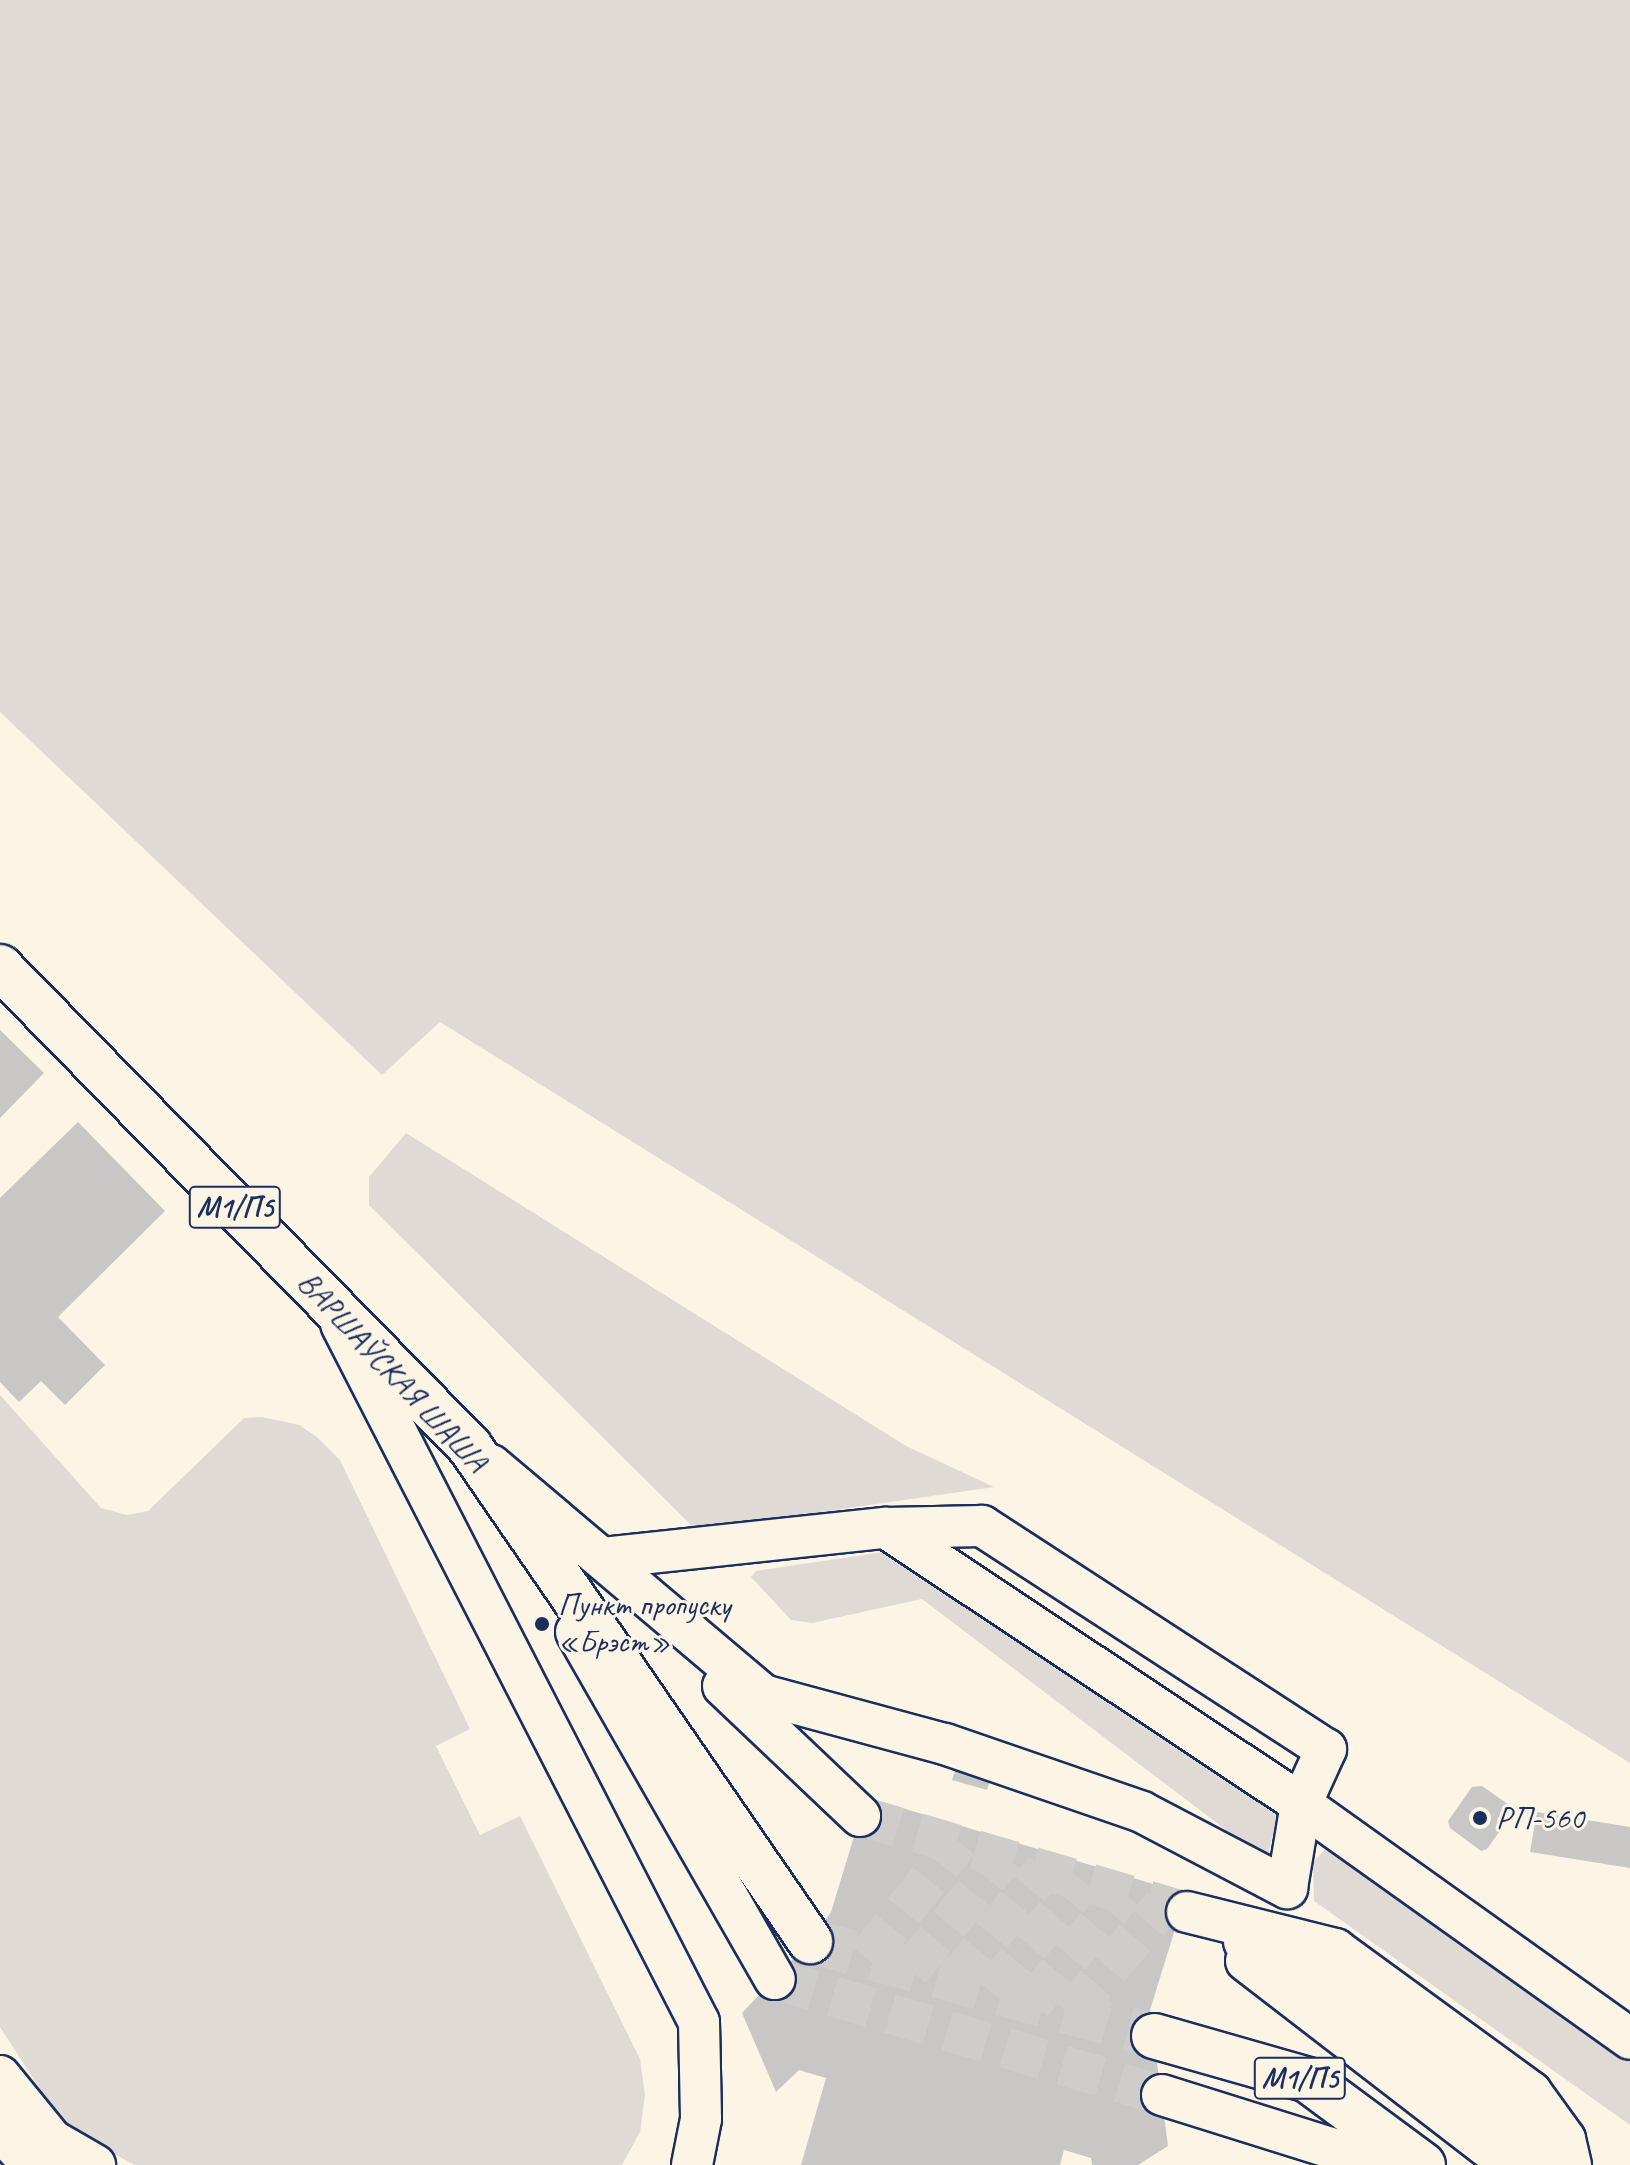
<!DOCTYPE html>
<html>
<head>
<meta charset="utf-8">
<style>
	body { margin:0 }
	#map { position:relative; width:1630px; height:2165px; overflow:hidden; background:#fcf5e5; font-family:Caveat,sans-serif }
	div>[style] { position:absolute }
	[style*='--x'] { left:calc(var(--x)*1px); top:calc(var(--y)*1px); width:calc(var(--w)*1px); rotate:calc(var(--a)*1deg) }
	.green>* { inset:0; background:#dfdbd4 }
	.building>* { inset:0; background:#c8c7c6 }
	.minor-tunnel>* { height:40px; margin-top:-20px; transform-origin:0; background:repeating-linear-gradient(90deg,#cfcdca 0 40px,transparent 0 60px) }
	.highway-tunnel>* { height:44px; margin-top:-22px; transform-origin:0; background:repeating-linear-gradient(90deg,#cfcdca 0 44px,transparent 0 66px) }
	.roads { filter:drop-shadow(2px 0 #1b2f5e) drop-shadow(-2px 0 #1b2f5e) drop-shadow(0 2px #1b2f5e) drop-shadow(0 -2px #1b2f5e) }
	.minor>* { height:40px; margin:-20px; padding:0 20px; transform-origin:20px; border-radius:20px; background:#fcf5e5 }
	.highway>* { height:44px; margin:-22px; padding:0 22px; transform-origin:22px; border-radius:22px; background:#fcf5e5 }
	.dots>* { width:22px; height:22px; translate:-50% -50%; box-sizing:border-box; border:4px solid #fcf5e5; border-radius:50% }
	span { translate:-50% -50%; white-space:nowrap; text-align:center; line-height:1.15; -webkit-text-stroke:6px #fcf5e5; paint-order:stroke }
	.shield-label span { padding:2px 6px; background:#fcf5e5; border:2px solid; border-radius:6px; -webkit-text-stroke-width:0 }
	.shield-label { font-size:30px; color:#1b2f5e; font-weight:700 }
	.street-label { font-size:32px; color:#1b2f5e }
	.poi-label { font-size:32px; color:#1b2f5e }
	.left { translate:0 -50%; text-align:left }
</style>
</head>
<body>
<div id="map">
	<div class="green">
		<div style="clip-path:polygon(0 0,1630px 0,1630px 1763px,440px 1022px,382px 1075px,0 712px)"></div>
		<div style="clip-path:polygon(406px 1133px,906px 1446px,994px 1487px,696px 1530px,369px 1205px,369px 1177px)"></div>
		<div style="clip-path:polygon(0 1395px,101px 1508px,127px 1515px,148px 1511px,244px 1418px,262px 1417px,299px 1425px,317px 1437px,340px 1460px,470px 1729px,436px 1746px,480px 1835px,520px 1816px,640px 2059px,645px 2095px,640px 2132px,622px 2165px,134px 2165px,74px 2131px,42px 2092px,0 2027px)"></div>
		<div style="clip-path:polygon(897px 1550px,1279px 1807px,1268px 1855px,1259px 1855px,922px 1599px,812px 1623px,791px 1620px,751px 1577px,756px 1571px)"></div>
		<div style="clip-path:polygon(1332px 1842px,1630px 2059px,1630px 2125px,1314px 1901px,1313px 1862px)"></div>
	</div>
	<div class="building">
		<div style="clip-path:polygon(0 1030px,44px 1073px,0 1118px)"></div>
		<div style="clip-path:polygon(78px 1122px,165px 1211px,58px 1317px,105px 1365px,65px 1405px,41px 1381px,19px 1402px,0 1382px,0 1198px)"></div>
		<div style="clip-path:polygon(957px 1765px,991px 1776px,987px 1790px,952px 1780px)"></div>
		<div style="clip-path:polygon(1482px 1786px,1512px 1807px,1512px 1814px,1487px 1849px,1481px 1851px,1450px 1828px,1448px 1821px,1472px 1787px)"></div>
		<div style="clip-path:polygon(866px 1797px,1186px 1894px,1150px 2010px,1168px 2146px,1138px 2165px,1092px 2165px,1091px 2158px,1064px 2150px,1060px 2165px,801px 2165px,826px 2078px,799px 2070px,776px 2092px,742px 2013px,810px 1941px,831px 1912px)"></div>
		<div style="clip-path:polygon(1537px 1812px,1630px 1827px,1630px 1868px,1530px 1852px)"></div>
	</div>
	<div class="minor-tunnel">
		<div style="--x:860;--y:1816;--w:341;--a:16.4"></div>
		<div style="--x:866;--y:1958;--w:149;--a:-51.3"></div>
		<div style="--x:910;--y:1970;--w:148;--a:-50.2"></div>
		<div style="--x:775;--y:1979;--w:404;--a:16.7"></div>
		<div style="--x:954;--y:1982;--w:145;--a:-51.2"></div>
		<div style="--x:991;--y:1992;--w:144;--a:-50.3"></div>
		<div style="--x:1032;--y:2003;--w:143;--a:-50.4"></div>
		<div style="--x:1070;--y:2014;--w:143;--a:-49.5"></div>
	</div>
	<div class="highway-tunnel">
		<div style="--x:810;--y:1941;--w:357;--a:15.4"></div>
	</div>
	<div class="roads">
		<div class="minor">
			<div style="--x:341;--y:1324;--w:784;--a:62.85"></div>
			<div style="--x:699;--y:2022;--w:97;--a:88.8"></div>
			<div style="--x:701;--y:2119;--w:47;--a:101.1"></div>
			<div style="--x:491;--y:1465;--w:356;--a:40.2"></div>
			<div style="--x:763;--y:1695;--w:188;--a:15.1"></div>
			<div style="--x:945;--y:1744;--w:208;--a:19"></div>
			<div style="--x:1142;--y:1812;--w:164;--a:27.7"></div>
			<div style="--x:886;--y:1528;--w:96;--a:-1.2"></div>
			<div style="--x:982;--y:1526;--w:410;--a:33"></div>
			<div style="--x:1326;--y:1749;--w:60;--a:114.4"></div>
			<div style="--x:1301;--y:1804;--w:85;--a:99.5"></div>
			<div style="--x:603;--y:1558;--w:285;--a:-6.1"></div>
			<div style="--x:886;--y:1528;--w:498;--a:33.6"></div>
			<div style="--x:1301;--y:1804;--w:404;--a:35.5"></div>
			<div style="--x:576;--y:1632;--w:400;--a:60.2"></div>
			<div style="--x:723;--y:1686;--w:189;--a:43.5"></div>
			<div style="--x:1187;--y:1912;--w:153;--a:14"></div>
			<div style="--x:1335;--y:1949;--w:243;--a:36.1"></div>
			<div style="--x:1531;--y:2092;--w:58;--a:54.1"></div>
			<div style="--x:1565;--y:2139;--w:27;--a:77"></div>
			<div style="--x:1244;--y:1942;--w:76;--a:27.2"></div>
			<div style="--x:1312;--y:1977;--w:249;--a:36.7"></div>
			<div style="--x:1512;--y:2126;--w:52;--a:48.1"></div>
			<div style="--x:1246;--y:1961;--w:334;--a:37.6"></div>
			<div style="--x:0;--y:2076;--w:82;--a:50.9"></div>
			<div style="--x:52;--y:2140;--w:50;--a:30.2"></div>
			<div style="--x:1162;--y:2095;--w:234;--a:17.4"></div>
		</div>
		<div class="highway">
			<div style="--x:0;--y:967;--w:672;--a:45.6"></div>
			<div style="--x:470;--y:1447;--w:600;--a:55.46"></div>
			<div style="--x:1154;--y:2036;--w:160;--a:15.9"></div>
			<div style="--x:1308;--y:2080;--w:143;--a:36.5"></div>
			<div style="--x:0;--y:2127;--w:52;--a:47.4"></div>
		</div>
	</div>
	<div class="dots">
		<div style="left:542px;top:1624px;background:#1b2f5e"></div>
		<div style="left:1480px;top:1818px;background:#1b2f5e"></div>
	</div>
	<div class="shield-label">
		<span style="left:235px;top:1207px">М1/П5</span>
		<span style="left:1300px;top:2078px">М1/П5</span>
	</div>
	<div class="street-label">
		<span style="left:392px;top:1372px;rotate:47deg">ВАРШАЎСКАЯ ШАША</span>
	</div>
	<div class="poi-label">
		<span class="left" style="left:558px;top:1624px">Пункт пропуску<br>«Брэст»</span>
		<span class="left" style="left:1496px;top:1818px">РП-560</span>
	</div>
</div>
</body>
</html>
